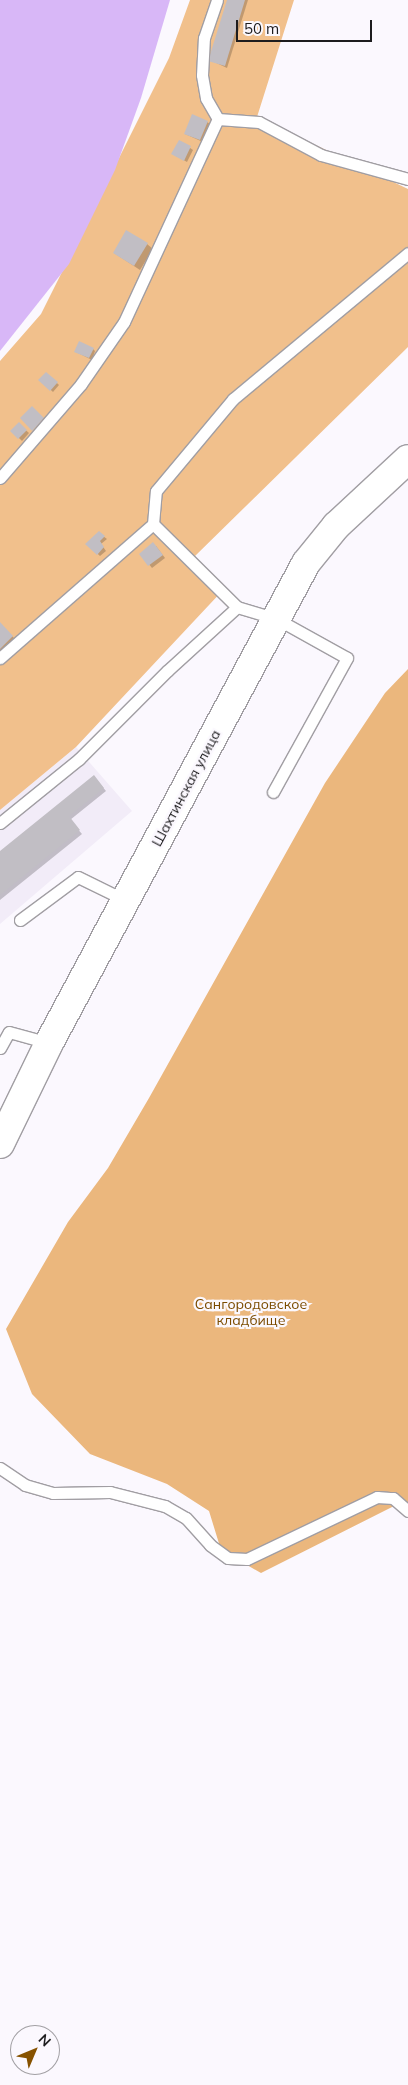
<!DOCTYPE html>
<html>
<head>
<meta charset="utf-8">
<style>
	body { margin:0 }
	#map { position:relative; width:408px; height:2085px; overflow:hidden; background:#fbf8fe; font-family:Mulish,sans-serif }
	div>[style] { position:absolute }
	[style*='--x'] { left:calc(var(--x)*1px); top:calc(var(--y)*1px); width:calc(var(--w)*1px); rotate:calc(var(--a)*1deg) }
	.built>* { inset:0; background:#f2ecf8 }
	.green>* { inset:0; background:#f1c08c }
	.forest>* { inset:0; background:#ebb77d }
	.water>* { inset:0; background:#d8b7f7 }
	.shadow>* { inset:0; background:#0003 }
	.building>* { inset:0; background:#c1bec4 }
	.roads { filter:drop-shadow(1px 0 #a19ea3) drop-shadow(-1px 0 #a19ea3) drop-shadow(0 1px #a19ea3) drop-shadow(0 -1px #a19ea3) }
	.service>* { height:11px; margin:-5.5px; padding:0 5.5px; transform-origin:5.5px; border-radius:5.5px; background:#fff }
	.tertiary>* { height:28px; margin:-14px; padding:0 14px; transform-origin:14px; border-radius:14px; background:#fff }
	span { translate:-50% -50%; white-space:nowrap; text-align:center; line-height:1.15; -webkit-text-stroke:4.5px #fbf8fe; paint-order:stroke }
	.street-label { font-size:14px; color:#1d1c1e }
	.park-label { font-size:14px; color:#7b4b00 }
	.north { position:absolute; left:10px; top:2025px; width:50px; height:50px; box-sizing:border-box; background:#fbf8fe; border:1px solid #a2a0a4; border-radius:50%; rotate:45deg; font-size:14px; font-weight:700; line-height:20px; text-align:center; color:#1d1c1e }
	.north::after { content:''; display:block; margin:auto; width:18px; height:22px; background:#875200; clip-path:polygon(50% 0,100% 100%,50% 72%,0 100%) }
	.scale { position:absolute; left:236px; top:20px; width:136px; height:22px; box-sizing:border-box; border:2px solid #1d1c1e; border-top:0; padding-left:6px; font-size:15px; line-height:18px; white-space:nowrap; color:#1d1c1e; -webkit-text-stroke:4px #fbf8fe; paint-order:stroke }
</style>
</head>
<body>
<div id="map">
	<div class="built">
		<div style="clip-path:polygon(76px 747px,132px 811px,0 924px,0 810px)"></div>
	</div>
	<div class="green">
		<div style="clip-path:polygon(190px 0,294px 0,257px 117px,408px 189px,408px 347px,193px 558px,224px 589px,76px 747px,0 810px,0 361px,41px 314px,169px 58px)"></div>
	</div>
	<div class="forest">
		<div style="clip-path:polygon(408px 669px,408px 1508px,400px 1503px,261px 1573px,221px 1550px,209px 1511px,167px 1484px,90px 1454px,32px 1394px,6px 1329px,68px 1222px,108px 1168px,149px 1098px,325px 783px,385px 693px)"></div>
	</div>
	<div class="water">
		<div style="clip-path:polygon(0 0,170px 0,141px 98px,115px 170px,69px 264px,0 351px)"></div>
	</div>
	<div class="shadow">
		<div style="clip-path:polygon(228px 0,248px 0,227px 68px,210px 60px)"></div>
		<div style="clip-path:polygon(207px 122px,210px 124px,203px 142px,185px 134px)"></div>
		<div style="clip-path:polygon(180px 141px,193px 150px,187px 162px,176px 156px)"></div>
		<div style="clip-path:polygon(147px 244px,153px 249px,140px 270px,114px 253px)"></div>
		<div style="clip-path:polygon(93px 349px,95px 351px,92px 360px,76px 352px)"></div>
		<div style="clip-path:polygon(46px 373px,59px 385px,53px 392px,40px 380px)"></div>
		<div style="clip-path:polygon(19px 424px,29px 433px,22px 441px,12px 431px)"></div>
		<div style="clip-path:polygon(99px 533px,107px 539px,101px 544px,106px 551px,100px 556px,87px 544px)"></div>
		<div style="clip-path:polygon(156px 546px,165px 558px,152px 568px,141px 554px)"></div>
		<div style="clip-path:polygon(0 624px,18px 642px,0 660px)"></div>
		<div style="clip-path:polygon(96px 779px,106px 791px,70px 820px,82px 834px,0 900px,0 852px)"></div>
	</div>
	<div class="building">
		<div style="clip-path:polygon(227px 0,245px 0,225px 66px,208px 61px)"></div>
		<div style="clip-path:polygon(192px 114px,208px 121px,200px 140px,184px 134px)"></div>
		<div style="clip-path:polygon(179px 140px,191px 146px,184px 161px,171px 154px)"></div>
		<div style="clip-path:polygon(126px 230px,148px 243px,134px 266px,113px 253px)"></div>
		<div style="clip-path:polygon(79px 341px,94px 348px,89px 358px,74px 352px)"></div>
		<div style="clip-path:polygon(46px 372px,58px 382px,50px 391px,38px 380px)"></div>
		<div style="clip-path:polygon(32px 406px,44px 418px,32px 431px,20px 418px)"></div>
		<div style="clip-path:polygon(19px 422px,27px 430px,18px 439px,10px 431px)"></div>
		<div style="clip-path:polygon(99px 531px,105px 536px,100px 541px,104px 547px,97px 555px,85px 544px)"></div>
		<div style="clip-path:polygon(153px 542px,163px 555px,148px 566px,139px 554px)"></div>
		<div style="clip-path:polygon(0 622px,13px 636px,0 649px)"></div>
		<div style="clip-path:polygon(94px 775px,104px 788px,69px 816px,80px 830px,0 895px,0 851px)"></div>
	</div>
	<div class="roads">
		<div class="service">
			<div style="--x:218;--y:119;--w:41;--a:4.2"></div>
			<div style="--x:259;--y:122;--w:70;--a:28"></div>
			<div style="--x:321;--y:155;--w:90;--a:15.4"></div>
			<div style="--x:0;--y:478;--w:124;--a:-49.2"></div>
			<div style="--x:81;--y:384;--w:75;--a:-55.3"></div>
			<div style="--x:124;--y:322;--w:224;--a:-65.2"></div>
			<div style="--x:218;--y:119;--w:24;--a:-120"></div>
			<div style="--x:206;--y:98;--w:23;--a:-100"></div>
			<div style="--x:202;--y:75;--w:37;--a:-87"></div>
			<div style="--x:204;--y:38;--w:40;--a:-71.1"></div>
			<div style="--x:237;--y:607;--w:118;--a:-135.3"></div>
			<div style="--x:153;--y:524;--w:33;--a:-85"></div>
			<div style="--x:156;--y:491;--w:120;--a:-50.1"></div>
			<div style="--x:233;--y:399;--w:228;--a:-39.8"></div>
			<div style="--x:0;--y:658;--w:203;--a:-41.2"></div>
			<div style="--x:0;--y:823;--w:102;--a:-39"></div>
			<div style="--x:79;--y:759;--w:124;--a:-45"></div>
			<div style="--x:167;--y:671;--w:95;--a:-42.4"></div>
			<div style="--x:237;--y:607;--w:42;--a:16.7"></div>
			<div style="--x:277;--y:619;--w:80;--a:29.1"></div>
			<div style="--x:347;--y:658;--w:153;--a:118.9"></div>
			<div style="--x:20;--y:920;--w:72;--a:-36.6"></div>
			<div style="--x:78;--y:877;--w:52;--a:26.1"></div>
			<div style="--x:0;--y:1048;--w:18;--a:-61"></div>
			<div style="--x:9;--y:1032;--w:41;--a:15.4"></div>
			<div style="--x:0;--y:1468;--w:30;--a:34"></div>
			<div style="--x:25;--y:1485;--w:29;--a:16"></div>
			<div style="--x:53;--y:1493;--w:57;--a:-1"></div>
			<div style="--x:110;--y:1492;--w:57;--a:14.3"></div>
			<div style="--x:165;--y:1506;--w:24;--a:30"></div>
			<div style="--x:186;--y:1518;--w:36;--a:48"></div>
			<div style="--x:210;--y:1545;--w:22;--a:36"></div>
			<div style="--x:228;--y:1558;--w:19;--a:3"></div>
			<div style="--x:247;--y:1559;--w:144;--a:-25.5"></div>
			<div style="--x:377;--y:1497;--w:16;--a:4"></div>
			<div style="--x:393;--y:1498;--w:20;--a:41"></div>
		</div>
		<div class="tertiary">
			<div style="--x:0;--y:1144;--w:112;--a:-64.1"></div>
			<div style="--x:49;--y:1043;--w:544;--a:-61.83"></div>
			<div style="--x:306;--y:563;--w:48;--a:-51"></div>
			<div style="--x:336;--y:526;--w:98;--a:-42.9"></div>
		</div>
	</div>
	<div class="street-label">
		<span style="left:186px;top:788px;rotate:-62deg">Шахтинская улица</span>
	</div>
	<div class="park-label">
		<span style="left:251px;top:1312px">Сангородовское<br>кладбище</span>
	</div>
	<div class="north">N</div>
	<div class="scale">50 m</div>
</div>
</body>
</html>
